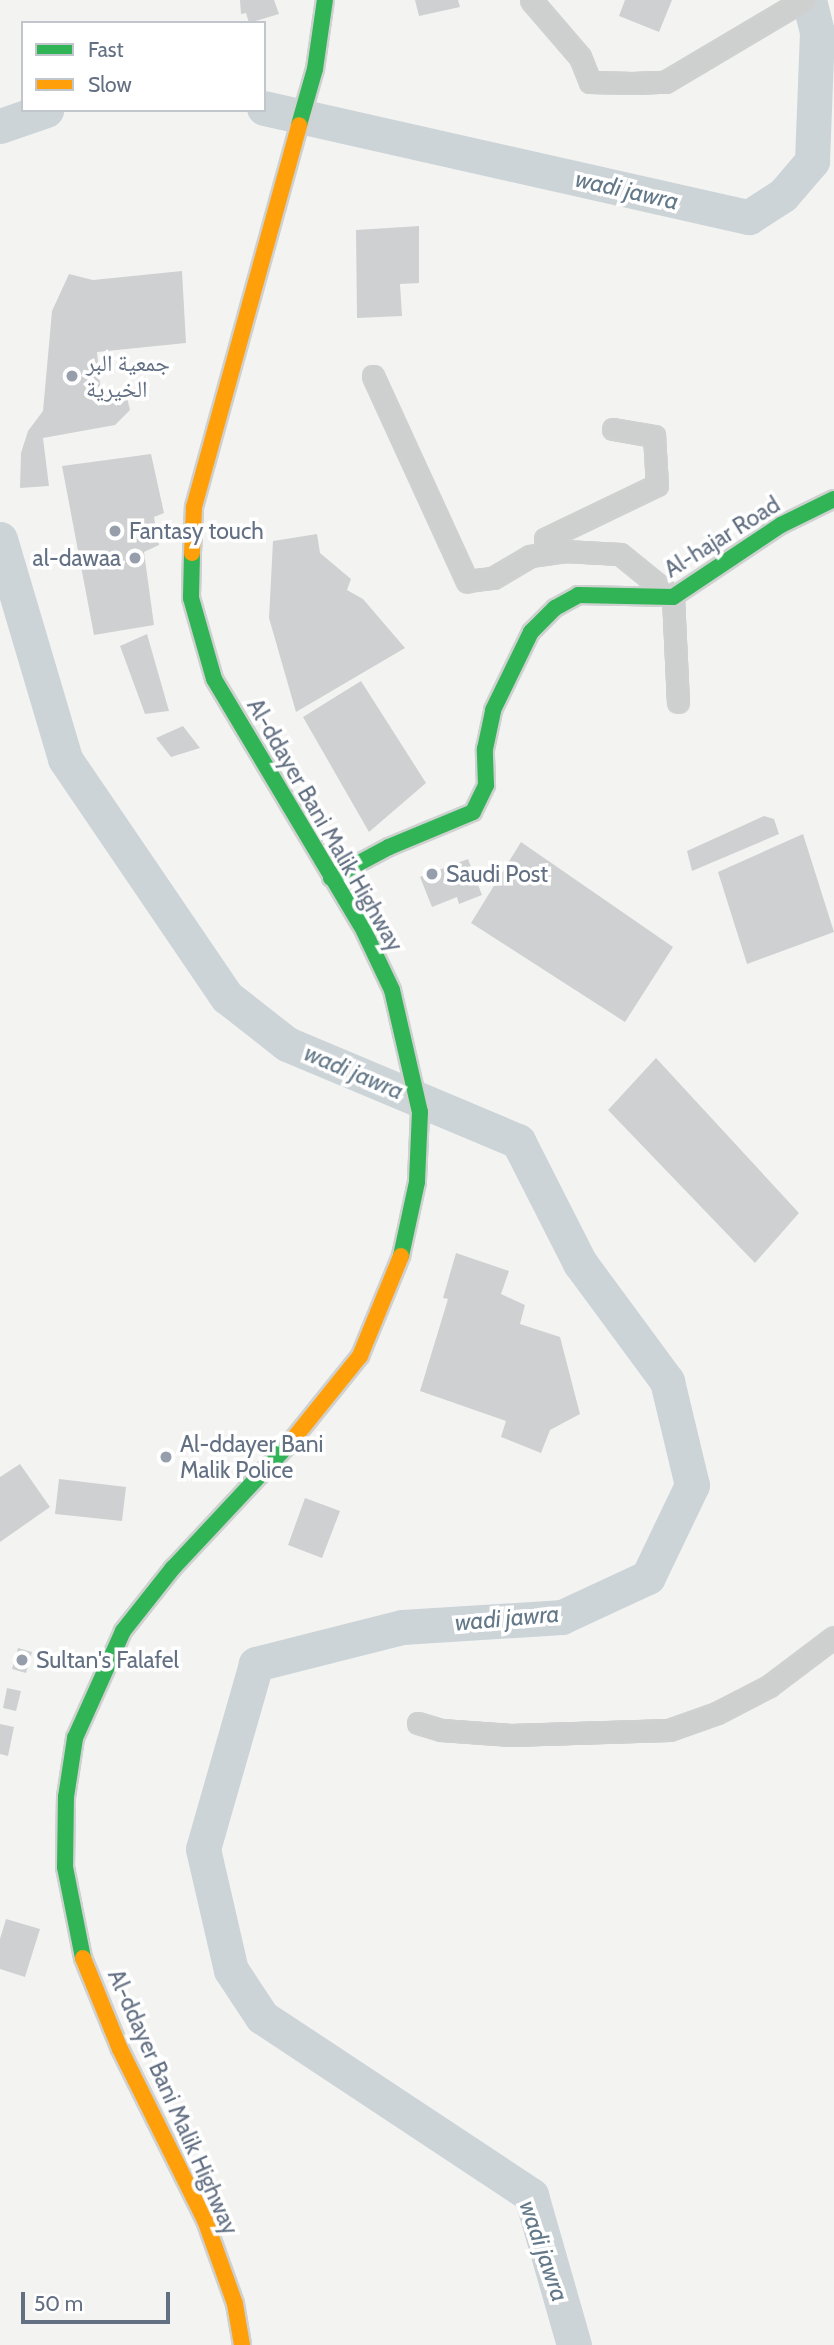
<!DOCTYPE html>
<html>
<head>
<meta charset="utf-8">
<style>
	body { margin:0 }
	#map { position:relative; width:834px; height:2345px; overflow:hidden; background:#f3f4f2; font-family:Cabin,"Noto Naskh Arabic",sans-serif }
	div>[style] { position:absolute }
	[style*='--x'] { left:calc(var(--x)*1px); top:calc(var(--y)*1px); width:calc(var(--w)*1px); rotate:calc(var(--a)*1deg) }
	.river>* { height:35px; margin:-17.5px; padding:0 17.5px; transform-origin:17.5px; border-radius:17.5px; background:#cdd4d8 }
	.building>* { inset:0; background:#cfd0d1 }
	.roads { filter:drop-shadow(2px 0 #cfd1d1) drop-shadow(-2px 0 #cfd1d1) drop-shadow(0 2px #cfd1d1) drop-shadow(0 -2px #cfd1d1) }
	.street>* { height:19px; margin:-9.5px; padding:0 9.5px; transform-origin:9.5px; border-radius:9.5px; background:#cecfcf }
	.fast>* { height:16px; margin:-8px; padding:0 8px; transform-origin:8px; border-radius:8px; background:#30b455 }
	.slow>* { height:16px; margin:-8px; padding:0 8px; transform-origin:8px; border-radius:8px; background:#ff9f0a }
	.dots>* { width:19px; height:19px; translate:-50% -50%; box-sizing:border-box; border:4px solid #fff; border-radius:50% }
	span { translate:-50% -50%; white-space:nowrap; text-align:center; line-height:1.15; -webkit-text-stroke:7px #fff; paint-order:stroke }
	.poi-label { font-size:23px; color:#637083 }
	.left { translate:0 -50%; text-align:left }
	.right { translate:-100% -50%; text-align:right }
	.street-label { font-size:23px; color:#637083 }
	.water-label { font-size:24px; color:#637888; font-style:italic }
	.legend { position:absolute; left:21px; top:21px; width:245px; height:91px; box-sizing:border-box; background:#fff; border:2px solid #c1c6cd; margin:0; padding:9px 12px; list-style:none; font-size:21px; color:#637083 }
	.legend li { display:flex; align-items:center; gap:14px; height:35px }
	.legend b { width:35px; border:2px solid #c1c6cd }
	.scale { position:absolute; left:21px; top:2292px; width:149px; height:32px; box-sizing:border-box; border:4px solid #637083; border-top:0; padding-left:9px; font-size:21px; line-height:24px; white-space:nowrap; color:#637083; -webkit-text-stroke:5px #fff; paint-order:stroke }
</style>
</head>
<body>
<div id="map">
	<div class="river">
		<div style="--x:264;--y:108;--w:497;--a:12.7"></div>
		<div style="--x:749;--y:217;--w:40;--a:-32.9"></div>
		<div style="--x:783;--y:195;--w:45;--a:-49.5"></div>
		<div style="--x:812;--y:161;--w:129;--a:-87.8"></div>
		<div style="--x:817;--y:32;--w:33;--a:-104"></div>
		<div style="--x:0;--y:126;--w:49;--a:-19.2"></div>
		<div style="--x:0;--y:539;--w:229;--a:73.5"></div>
		<div style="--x:65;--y:759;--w:288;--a:55.8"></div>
		<div style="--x:227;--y:997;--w:76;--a:38.1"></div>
		<div style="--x:287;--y:1044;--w:251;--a:22.8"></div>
		<div style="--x:518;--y:1141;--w:137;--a:63.1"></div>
		<div style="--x:580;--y:1263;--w:147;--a:53.6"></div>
		<div style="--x:667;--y:1381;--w:107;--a:76.5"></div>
		<div style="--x:692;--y:1485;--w:102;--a:115.6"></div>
		<div style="--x:648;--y:1577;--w:95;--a:155.1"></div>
		<div style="--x:562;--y:1617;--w:160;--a:176.4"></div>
		<div style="--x:402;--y:1627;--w:151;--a:165.8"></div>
		<div style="--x:256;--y:1664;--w:192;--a:106"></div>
		<div style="--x:203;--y:1849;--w:124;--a:77"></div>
		<div style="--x:231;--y:1970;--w:56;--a:56.6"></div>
		<div style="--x:262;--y:2017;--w:323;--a:33.5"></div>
		<div style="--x:531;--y:2195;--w:156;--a:74"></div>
	</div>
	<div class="building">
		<div style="clip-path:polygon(240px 0,274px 0,279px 14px,249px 23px,246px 13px,241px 14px)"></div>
		<div style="clip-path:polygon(415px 0,458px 0,460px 7px,419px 16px)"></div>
		<div style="clip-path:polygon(625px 0,672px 0,659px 32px,619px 16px)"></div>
		<div style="clip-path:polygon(419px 226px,419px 283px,400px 284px,402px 316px,357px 318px,356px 230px)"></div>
		<div style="clip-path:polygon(182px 271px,186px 343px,97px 352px,101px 395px,126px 393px,130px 410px,115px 425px,43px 438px,49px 486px,20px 488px,21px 453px,28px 431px,43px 411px,52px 311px,69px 274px,93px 280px)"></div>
		<div style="clip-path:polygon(151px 454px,164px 513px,154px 517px,159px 545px,144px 552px,154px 625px,94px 635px,62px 466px)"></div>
		<div style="clip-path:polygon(317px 534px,320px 553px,351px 579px,347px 590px,363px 599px,405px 648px,296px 712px,269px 618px,273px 541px)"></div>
		<div style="clip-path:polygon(147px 634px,169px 711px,145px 714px,120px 646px)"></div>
		<div style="clip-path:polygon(361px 681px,426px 783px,369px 832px,303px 717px)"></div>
		<div style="clip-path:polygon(183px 726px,200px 748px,171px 757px,156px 738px)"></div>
		<div style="clip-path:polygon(764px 816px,774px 819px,779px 834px,692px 871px,687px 851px)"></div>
		<div style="clip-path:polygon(803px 834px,834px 932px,747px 964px,718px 872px)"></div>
		<div style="clip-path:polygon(521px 842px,673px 947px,625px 1022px,471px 923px)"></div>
		<div style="clip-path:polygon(468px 859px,482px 895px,459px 904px,457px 897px,432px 907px,420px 877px)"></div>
		<div style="clip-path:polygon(656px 1058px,799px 1213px,755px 1263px,608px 1110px)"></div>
		<div style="clip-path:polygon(456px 1253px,509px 1271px,501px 1294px,525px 1305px,520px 1324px,560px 1337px,580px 1414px,550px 1430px,541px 1453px,501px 1437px,506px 1421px,420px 1391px,448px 1299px,443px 1298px)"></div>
		<div style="clip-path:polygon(20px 1464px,50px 1507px,0 1542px,0 1477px)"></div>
		<div style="clip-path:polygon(59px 1479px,126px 1487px,122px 1521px,55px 1514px)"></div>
		<div style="clip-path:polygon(305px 1498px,340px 1511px,322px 1558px,288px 1545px)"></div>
		<div style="clip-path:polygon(18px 1648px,32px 1652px,26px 1673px,12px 1669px)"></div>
		<div style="clip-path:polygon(7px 1688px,21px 1691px,16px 1711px,3px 1708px)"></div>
		<div style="clip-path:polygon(0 1724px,14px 1727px,8px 1756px,0 1754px)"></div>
		<div style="clip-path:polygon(6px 1919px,40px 1929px,25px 1977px,0 1969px,0 1939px)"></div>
	</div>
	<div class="roads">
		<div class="street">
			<div style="--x:531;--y:0;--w:75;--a:49.3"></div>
			<div style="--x:580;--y:57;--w:27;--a:68"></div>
			<div style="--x:590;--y:82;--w:42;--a:1.4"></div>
			<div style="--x:632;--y:83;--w:33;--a:-2"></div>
			<div style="--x:665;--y:82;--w:161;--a:-30.7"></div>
			<div style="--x:373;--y:376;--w:226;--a:65.4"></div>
			<div style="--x:467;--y:581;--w:26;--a:-7"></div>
			<div style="--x:493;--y:578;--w:43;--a:-30.7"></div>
			<div style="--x:530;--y:556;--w:34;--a:-8"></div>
			<div style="--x:613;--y:429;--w:42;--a:9.7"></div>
			<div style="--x:654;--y:436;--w:49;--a:86.5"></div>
			<div style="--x:657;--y:485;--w:124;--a:154.3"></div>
			<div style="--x:545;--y:539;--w:22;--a:32"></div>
			<div style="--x:564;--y:551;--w:56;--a:3.1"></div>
			<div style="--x:620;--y:554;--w:68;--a:39.1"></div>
			<div style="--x:673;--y:597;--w:105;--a:87.3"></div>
			<div style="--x:418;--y:1723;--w:24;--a:17"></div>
			<div style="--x:441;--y:1730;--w:70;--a:4.1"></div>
			<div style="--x:511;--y:1735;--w:158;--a:-1.8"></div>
			<div style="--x:669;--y:1730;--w:51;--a:-19.5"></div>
			<div style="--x:717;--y:1713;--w:59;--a:-27.4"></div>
			<div style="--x:769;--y:1686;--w:81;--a:-37"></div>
		</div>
		<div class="fast">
			<div style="--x:299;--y:125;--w:58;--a:-74.1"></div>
			<div style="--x:315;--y:69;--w:70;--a:-81.8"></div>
			<div style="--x:192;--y:553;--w:45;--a:91.3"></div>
			<div style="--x:191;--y:598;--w:84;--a:74.1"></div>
			<div style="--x:214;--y:679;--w:293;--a:59.2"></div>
			<div style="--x:364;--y:931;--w:65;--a:64.6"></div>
			<div style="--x:392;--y:990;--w:125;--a:77.1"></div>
			<div style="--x:420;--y:1112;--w:70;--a:92.5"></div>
			<div style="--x:417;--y:1182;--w:76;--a:102.2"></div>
			<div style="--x:331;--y:878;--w:66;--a:-28.1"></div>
			<div style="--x:389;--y:847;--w:91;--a:-22.6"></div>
			<div style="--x:473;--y:812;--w:30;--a:-64"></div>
			<div style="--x:486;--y:785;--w:36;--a:-92"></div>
			<div style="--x:485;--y:749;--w:40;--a:-78"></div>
			<div style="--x:493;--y:710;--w:87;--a:-64"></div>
			<div style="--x:531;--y:632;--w:34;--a:-45"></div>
			<div style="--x:555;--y:608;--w:26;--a:-29"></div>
			<div style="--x:578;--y:595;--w:95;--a:1.2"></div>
			<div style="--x:673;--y:597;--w:130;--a:-33.7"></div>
			<div style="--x:781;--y:525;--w:59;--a:-26.1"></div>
			<div style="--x:83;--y:1958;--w:93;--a:-101.2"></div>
			<div style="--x:65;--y:1867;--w:70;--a:-89.2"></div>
			<div style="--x:66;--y:1797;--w:60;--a:-81.3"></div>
			<div style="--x:75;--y:1738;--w:117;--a:-65.8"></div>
			<div style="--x:123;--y:1631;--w:80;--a:-51.6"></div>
			<div style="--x:173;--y:1568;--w:171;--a:-46.9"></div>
		</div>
		<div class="slow">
			<div style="--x:192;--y:553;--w:46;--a:-87.5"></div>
			<div style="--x:194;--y:507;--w:396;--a:-74.6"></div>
			<div style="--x:290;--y:1443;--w:112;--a:-51.2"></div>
			<div style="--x:360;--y:1356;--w:108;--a:-67.7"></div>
			<div style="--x:83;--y:1958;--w:98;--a:67.9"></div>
			<div style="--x:120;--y:2049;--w:191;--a:63.6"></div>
			<div style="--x:205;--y:2220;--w:89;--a:70.3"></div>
			<div style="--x:235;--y:2304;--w:42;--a:80.3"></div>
		</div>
	</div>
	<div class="dots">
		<div style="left:72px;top:376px;background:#959eaa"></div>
		<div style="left:115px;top:531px;background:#959eaa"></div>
		<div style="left:135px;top:558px;background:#959eaa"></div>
		<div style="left:432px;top:874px;background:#959eaa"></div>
		<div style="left:166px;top:1457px;background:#959eaa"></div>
		<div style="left:22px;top:1660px;background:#959eaa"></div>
	</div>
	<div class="poi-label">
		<span class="left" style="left:86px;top:376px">جمعية البر<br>الخيرية</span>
		<span class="left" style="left:129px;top:531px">Fantasy touch</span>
		<span class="right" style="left:121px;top:558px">al-dawaa</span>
		<span class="left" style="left:446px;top:874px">Saudi Post</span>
		<span class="left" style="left:180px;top:1457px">Al-ddayer Bani<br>Malik Police</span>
		<span class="left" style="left:36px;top:1660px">Sultan's Falafel</span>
	</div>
	<div class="street-label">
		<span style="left:722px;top:537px;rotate:-32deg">Al-hajar Road</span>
		<span style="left:325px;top:825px;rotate:60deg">Al-ddayer Bani Malik Highway</span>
		<span style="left:173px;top:2102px;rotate:66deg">Al-ddayer Bani Malik Highway</span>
	</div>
	<div class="water-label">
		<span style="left:627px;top:190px;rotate:13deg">wadi jawra</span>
		<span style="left:354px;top:1072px;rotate:23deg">wadi jawra</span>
		<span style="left:507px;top:1618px;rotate:-5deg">wadi jawra</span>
		<span style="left:544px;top:2251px;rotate:71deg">wadi jawra</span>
	</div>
	<ul class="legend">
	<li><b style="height:9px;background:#30b455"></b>Fast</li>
	<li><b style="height:9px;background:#ff9f0a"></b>Slow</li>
	</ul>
	<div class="scale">50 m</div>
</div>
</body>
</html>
